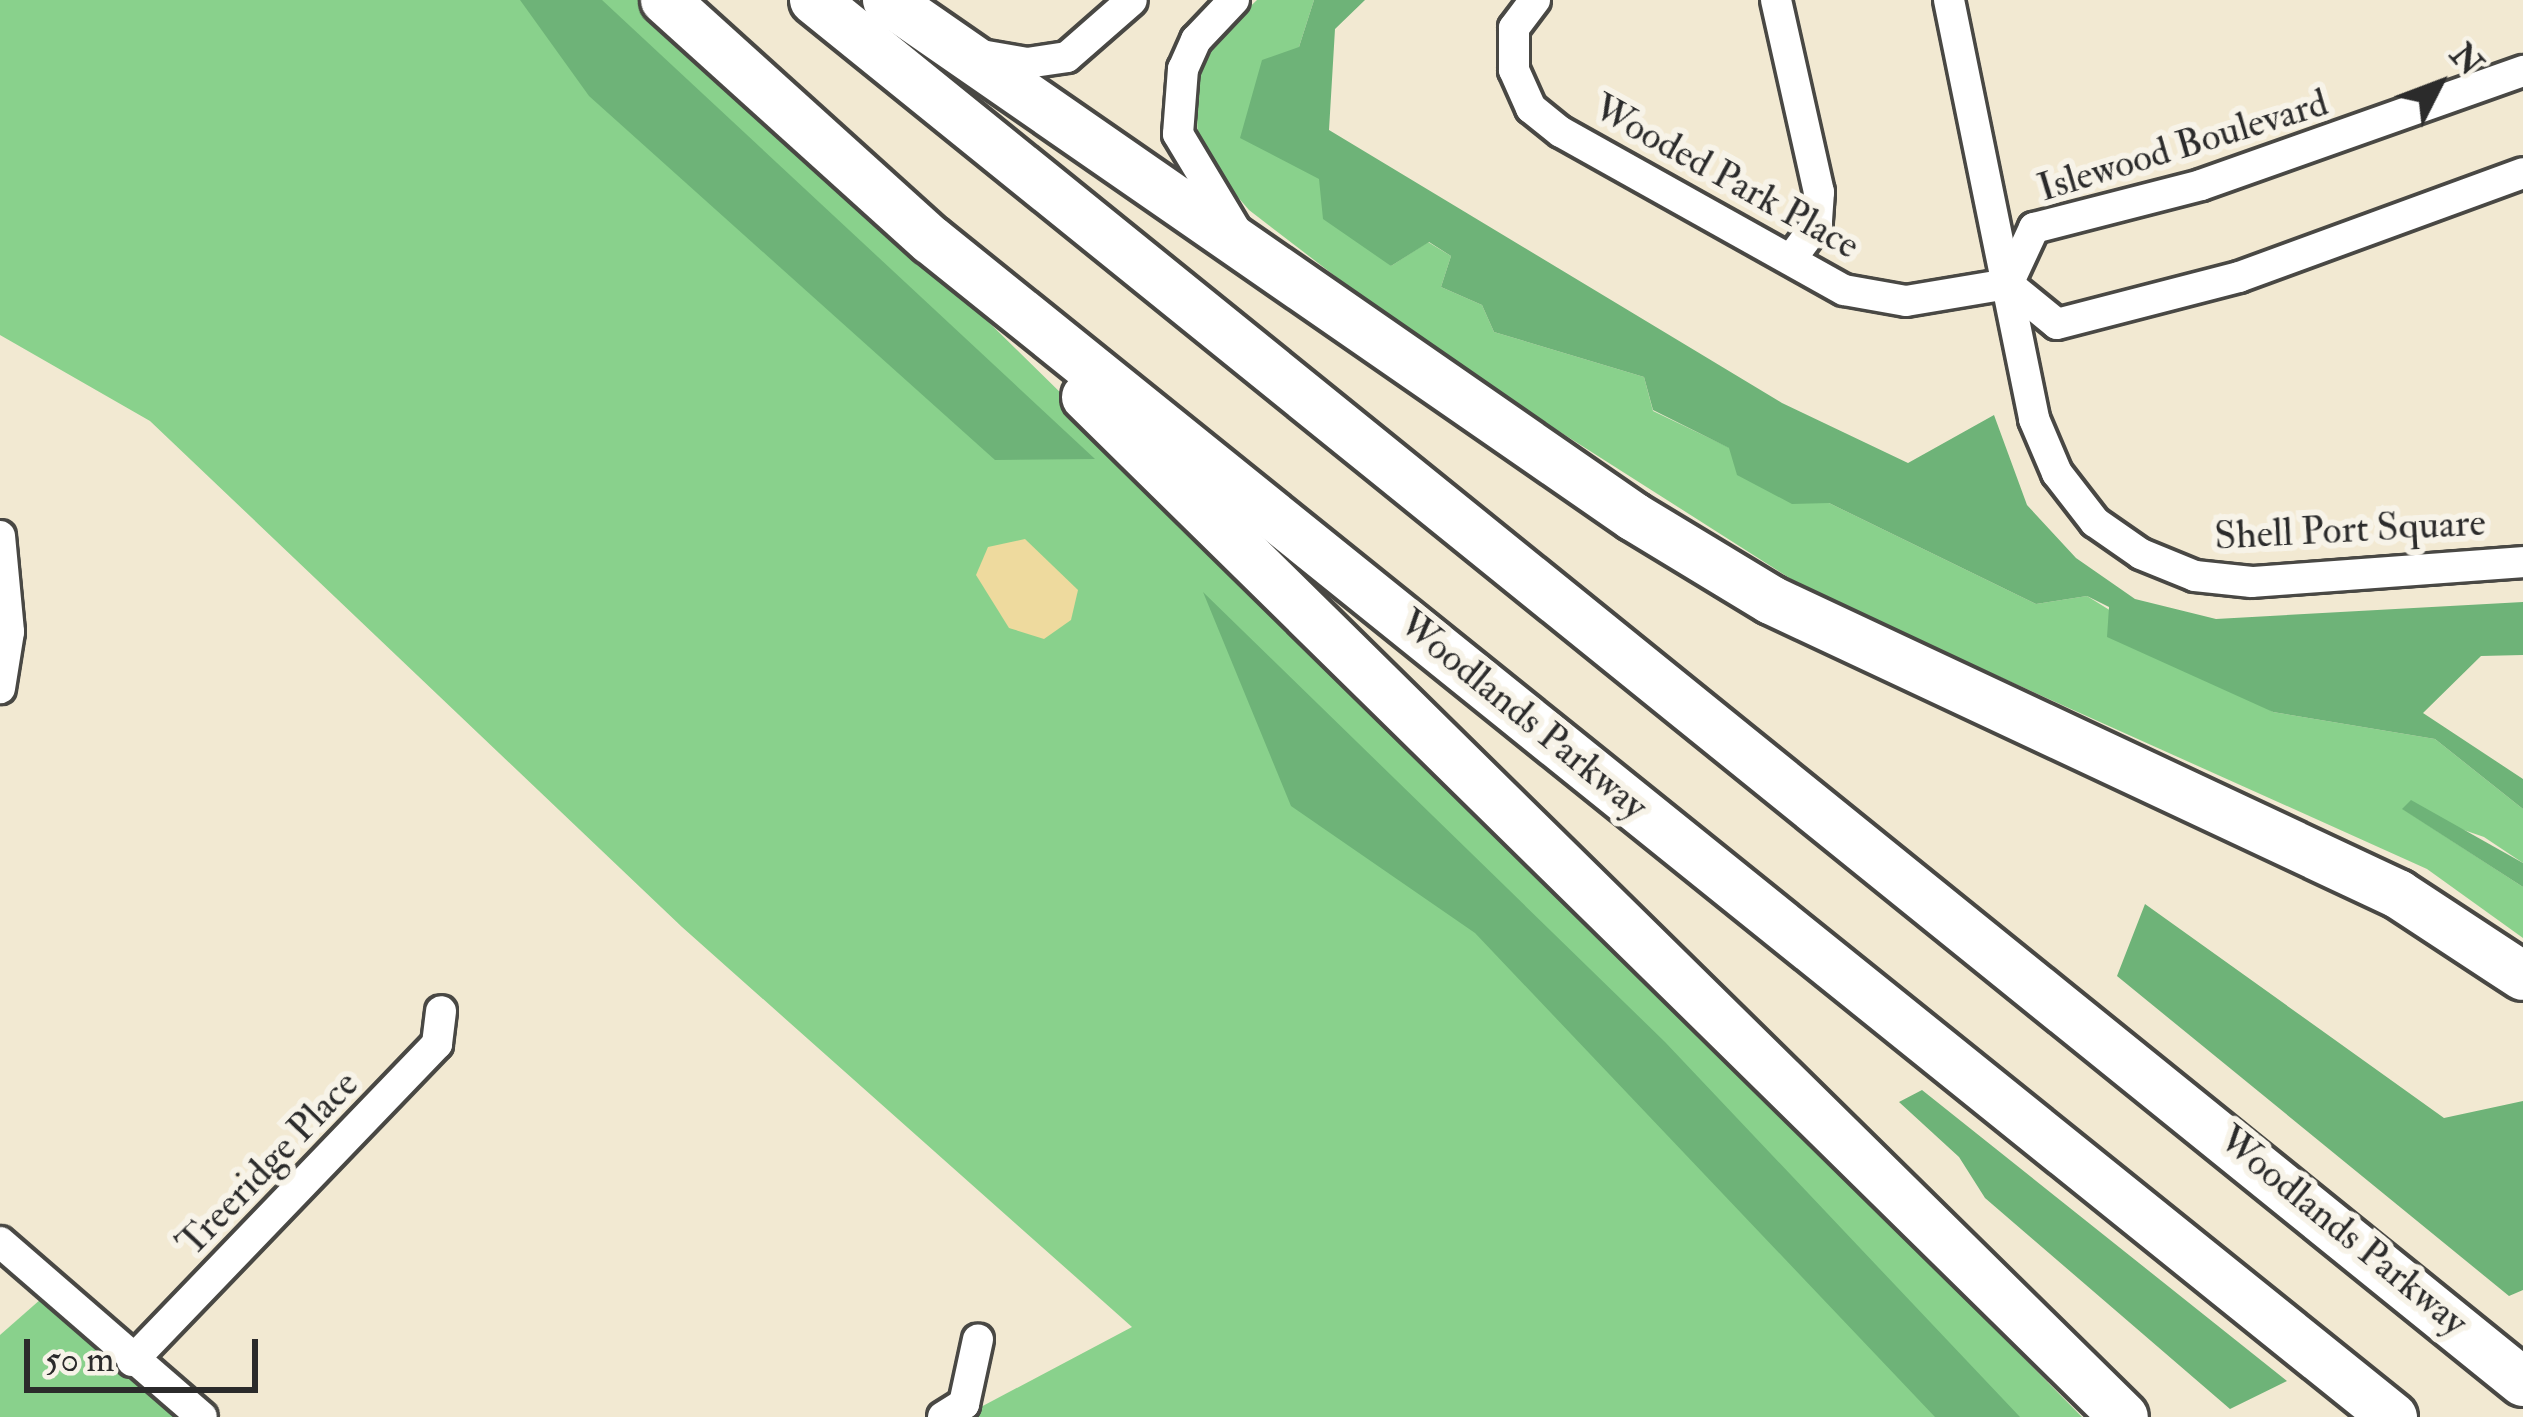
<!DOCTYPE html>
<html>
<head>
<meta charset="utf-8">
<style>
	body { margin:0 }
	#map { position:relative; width:2523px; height:1417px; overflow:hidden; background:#f2e9d2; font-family:"IM FELL Double Pica",serif }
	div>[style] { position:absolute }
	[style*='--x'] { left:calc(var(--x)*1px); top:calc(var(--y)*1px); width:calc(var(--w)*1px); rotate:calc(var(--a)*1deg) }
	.green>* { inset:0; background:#89d18c }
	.forest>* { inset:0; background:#6eb378 }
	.sand>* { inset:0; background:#eeda9e }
	.roads { filter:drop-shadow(3px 0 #494844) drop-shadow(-3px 0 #494844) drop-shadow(0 3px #494844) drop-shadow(0 -3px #494844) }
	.street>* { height:30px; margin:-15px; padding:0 15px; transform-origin:15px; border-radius:15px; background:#fff }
	.primary>* { height:48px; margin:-24px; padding:0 24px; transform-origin:24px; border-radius:24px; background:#fff }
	span { translate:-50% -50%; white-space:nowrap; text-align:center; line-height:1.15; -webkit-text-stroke:12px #f7f3e8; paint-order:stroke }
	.street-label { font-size:39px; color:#2b2b2b }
	.north { position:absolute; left:2379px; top:24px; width:120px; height:120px; -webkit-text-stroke:9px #f7f3e8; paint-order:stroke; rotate:48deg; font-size:33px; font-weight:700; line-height:48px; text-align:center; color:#2b2b2b }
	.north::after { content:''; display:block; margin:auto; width:42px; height:54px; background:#2b2b2b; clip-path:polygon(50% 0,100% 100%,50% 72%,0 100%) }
	.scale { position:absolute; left:24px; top:1339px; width:234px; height:54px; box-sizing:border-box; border:6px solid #2b2b2b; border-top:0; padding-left:15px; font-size:36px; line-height:42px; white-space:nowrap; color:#2b2b2b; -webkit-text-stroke:9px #f7f3e8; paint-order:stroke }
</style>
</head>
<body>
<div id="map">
	<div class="green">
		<div style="clip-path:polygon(0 0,643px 0,809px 146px,1445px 770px,2082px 1417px,962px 1417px,1132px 1327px,682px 927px,150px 421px,0 335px)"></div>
		<div style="clip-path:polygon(1257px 0,1314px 0,1299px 47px,1320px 179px,1391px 266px,1428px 242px,1451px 256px,1441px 287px,1482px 305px,1494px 332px,1644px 377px,1653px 411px,1730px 448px,1792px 503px,1829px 503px,2036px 604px,2087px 596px,2273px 712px,2435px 739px,2523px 809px,2523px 863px,2484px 837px,2403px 809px,2523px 887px,2523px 938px,2427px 869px,1813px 593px,1430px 349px,1249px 210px,1198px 151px,1196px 79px,1210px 45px)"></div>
		<div style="clip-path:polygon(41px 1299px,182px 1417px,0 1417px,0 1335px)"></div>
	</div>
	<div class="forest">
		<div style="clip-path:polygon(520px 0,602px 0,1095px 459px,995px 460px,589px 96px)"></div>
		<div style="clip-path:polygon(1314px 0,1365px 0,1335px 29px,1329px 130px,1782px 403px,1908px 463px,1994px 415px,2027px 505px,2076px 558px,2135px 599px,2216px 619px,2523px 602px,2523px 655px,2481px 656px,2423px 713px,2523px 779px,2523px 809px,2435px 739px,2273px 712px,2107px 637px,2109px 607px,2087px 596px,2036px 604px,1829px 503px,1792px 504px,1737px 475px,1729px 448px,1653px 410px,1644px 377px,1494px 332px,1482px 305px,1441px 287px,1451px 256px,1429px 242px,1391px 266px,1323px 219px,1319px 179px,1240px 138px,1262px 60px,1299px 47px)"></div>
		<div style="clip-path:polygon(1203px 592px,1665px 1042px,2020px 1417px,1935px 1417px,1475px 933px,1291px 806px)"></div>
		<div style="clip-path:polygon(2411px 800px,2523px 863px,2523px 887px,2402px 809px)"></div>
		<div style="clip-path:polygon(2145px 904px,2444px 1118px,2523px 1101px,2523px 1290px,2509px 1296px,2117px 976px)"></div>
		<div style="clip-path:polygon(1922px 1090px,2287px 1381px,2230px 1409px,1985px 1198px,1959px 1157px,1899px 1102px)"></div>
	</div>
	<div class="sand">
		<div style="clip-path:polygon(1025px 539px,1078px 590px,1071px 620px,1044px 639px,1009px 628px,976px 575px,988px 547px)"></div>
	</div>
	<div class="roads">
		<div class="street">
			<div style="--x:1234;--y:0;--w:55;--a:133.5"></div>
			<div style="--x:1196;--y:40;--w:32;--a:114"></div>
			<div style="--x:1183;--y:69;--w:65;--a:94.4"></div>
			<div style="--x:1178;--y:134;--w:111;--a:59"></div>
			<div style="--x:1535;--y:0;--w:35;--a:127"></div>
			<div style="--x:1514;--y:28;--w:42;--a:90"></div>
			<div style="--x:1514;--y:70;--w:42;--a:65.9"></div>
			<div style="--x:1531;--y:108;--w:38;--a:39"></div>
			<div style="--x:1561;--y:132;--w:324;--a:29.2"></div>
			<div style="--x:1844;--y:290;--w:63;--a:10.1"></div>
			<div style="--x:1906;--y:301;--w:103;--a:-9.5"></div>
			<div style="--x:1776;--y:0;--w:197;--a:77.4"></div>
			<div style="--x:1819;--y:192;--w:32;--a:94"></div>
			<div style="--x:1817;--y:224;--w:44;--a:126.6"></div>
			<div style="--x:1949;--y:0;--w:428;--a:78.5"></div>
			<div style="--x:2034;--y:419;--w:59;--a:66.9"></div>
			<div style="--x:2057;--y:473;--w:62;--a:52.2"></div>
			<div style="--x:2095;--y:522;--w:56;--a:34.8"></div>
			<div style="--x:2141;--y:554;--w:58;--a:22.2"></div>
			<div style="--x:2195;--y:576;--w:57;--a:6"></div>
			<div style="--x:2252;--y:582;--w:272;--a:-4.2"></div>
			<div style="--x:981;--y:55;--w:47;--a:9.9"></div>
			<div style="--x:1027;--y:63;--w:40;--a:-8.5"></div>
			<div style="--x:1067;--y:57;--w:86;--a:-41.2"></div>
			<div style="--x:2008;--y:284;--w:62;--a:-65.1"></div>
			<div style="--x:2034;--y:228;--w:172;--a:-14.4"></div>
			<div style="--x:2201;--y:185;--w:342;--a:-19.5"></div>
			<div style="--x:2008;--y:284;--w:63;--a:39.2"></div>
			<div style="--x:2057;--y:324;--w:188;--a:-14.5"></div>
			<div style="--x:2239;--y:277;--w:302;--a:-20.1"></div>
			<div style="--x:0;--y:536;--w:96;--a:84.6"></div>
			<div style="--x:9;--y:632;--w:57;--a:99.1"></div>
			<div style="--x:0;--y:1242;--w:267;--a:40.9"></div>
			<div style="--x:132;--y:1361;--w:440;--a:-46.1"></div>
			<div style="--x:437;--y:1044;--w:33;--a:-83"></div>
			<div style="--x:943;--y:1417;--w:25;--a:-32"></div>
			<div style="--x:964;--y:1404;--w:66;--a:-77.8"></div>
		</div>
		<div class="primary">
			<div style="--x:665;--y:0;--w:358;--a:42.1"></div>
			<div style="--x:931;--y:240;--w:1877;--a:38.84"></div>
			<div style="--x:814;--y:0;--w:2198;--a:38.96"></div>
			<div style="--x:887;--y:0;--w:908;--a:34.69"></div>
			<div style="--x:1634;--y:517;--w:160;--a:31.2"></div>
			<div style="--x:1771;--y:600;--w:693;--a:25.12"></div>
			<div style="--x:2398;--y:894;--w:149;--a:33.3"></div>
			<div style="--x:1086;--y:397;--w:1455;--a:44.5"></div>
		</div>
	</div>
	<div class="street-label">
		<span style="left:2183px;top:146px;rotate:-17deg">Islewood Boulevard</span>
		<span style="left:1726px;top:177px;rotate:29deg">Wooded Park Place</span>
		<span style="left:2350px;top:530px;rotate:-3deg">Shell Port Square</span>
		<span style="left:1523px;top:715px;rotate:39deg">Woodlands Parkway</span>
		<span style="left:268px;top:1164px;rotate:-46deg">Treeridge Place</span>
		<span style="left:2343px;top:1231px;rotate:39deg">Woodlands Parkway</span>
	</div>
	<div class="north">N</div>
	<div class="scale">50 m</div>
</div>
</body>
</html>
